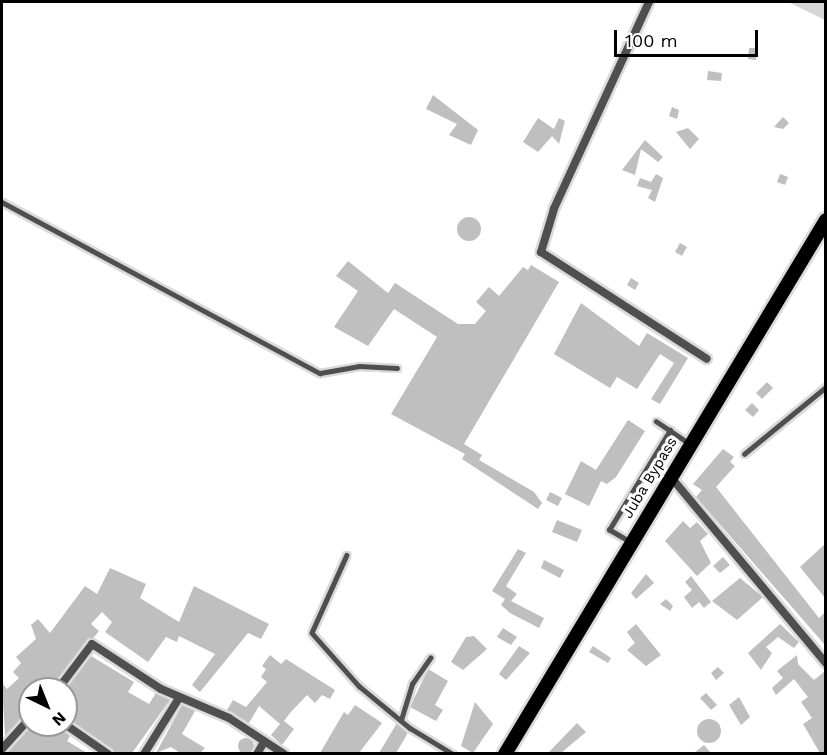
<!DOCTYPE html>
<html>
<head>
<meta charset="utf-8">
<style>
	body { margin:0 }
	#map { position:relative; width:827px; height:755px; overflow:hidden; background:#fff; font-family:"Work Sans",sans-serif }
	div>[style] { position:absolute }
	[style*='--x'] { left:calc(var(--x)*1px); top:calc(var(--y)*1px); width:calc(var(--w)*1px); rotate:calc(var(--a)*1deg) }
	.green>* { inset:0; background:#d6d6d6 }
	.building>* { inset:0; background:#bfbfbf }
	.round { border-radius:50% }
	.roads { filter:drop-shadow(2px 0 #dbdbdb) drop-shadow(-2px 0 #dbdbdb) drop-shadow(0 2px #dbdbdb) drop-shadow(0 -2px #dbdbdb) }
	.service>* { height:4.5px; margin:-2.25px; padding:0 2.25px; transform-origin:2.25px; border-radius:2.25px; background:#4f4f4f }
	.minor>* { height:8px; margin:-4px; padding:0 4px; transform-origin:4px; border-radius:4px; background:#4f4f4f }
	.primary>* { height:14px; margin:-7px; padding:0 7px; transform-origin:7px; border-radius:7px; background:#000 }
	span { translate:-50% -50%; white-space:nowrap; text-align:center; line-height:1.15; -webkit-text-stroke:6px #fff; paint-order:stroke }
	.street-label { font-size:15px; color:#000 }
	.frame { position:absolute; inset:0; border:3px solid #000; pointer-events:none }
	.north { position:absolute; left:18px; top:677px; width:60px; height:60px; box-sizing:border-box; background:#fff; border:2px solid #999; border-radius:50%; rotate:137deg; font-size:16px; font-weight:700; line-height:24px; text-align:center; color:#000 }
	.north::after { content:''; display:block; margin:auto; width:21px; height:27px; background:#000; clip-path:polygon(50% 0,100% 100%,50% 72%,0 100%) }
	.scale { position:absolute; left:614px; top:30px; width:144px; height:27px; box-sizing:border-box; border:3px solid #000; border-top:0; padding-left:8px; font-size:18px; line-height:21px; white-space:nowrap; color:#000; -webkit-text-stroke:4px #fff; paint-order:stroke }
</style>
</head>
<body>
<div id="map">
	<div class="green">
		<div style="clip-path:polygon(788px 2px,825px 2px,825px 20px)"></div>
	</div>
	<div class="building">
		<div style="clip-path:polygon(749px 48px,757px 48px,756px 60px,748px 59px)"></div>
		<div style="clip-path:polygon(708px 71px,722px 73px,721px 81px,707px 80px)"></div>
		<div style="clip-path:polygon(433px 95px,478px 130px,471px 145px,449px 135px,457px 124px,426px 109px)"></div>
		<div style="clip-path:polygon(672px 107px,679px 110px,677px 119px,669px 116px)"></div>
		<div style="clip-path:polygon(783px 117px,789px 123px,783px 129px,774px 127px)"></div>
		<div style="clip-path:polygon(538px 118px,554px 129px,559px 118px,565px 121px,559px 144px,552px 136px,538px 152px,523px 142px)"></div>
		<div style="clip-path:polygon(688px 128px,699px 139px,690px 149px,676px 132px)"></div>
		<div style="clip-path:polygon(645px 140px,663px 157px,658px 162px,641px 149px,635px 175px,622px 170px)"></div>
		<div style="clip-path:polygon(656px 174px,663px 178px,655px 202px,648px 198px,652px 190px,637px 186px,640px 178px,651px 182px)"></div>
		<div style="clip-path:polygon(780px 174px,788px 177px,785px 185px,777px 182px)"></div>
		<div class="round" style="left:457px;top:217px;width:24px;height:24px"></div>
		<div style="clip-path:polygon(680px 243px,687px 247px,682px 256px,675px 252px)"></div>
		<div style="clip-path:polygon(348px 261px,388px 293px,395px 283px,458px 324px,475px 324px,486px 311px,476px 302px,489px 287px,499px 296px,523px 267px,528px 270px,531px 265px,559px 282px,464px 444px,482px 455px,479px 460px,534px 492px,542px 503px,538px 509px,462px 459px,465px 454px,391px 414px,437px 337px,394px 309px,368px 346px,334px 327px,358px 291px,336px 276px)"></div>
		<div style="clip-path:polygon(631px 278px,639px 283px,635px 290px,627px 285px)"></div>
		<div style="clip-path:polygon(581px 303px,639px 346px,647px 333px,688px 358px,660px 404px,651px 399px,674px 363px,660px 354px,637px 389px,617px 377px,610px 388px,554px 354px)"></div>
		<div style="clip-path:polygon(767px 382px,773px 388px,762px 399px,756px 393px)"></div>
		<div style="clip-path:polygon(752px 403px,759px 410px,753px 417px,745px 410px)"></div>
		<div style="clip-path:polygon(628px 420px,645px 431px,616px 477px,607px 484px,601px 481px,589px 506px,565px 494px,581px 461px,596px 470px)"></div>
		<div style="clip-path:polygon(723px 449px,734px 457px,730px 462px,735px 466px,716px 487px,819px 618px,825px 612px,825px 645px,696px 497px,702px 490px,693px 484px)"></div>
		<div style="clip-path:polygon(550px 492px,562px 498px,558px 506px,546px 500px)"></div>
		<div style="clip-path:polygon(557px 520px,582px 530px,577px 542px,552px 532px)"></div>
		<div style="clip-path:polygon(683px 521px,690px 528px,697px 522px,708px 534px,700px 541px,711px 563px,697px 576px,665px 541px)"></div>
		<div style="clip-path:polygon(825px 544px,825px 598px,800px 567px)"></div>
		<div style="clip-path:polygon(518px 549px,526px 553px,506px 586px,517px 594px,511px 601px,544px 618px,539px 628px,510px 613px,501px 605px,505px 599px,492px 591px)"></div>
		<div style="clip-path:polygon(723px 557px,730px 565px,720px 573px,713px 566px)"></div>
		<div style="clip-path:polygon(544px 560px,564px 570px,560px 578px,541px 568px)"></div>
		<div style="clip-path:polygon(110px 568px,146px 584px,140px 598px,179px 622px,194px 586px,269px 624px,261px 639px,248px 633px,200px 692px,192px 685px,215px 654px,179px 636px,177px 642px,166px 637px,148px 662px,105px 632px,112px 622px,102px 612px,91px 624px,99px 631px,52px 689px,30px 689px,30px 710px,5px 736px,2px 683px,7px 689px,19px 678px,13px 672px,21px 663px,16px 657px,36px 639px,31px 625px,38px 619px,50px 633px,85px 586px,97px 594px)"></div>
		<div style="clip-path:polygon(646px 574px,654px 583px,636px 599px,631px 593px)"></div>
		<div style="clip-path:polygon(691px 576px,711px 602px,704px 608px,699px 602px,692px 608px,684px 597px,692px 590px,685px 582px)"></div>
		<div style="clip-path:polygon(740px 578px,763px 597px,737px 620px,712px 601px)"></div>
		<div style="clip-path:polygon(666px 599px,673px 606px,670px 611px,660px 604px)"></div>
		<div style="clip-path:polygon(636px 624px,661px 655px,646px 666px,627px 650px,635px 643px,627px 632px)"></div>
		<div style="clip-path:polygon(780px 624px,799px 642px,794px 648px,778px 637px,766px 647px,772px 653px,761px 670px,748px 653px)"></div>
		<div style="clip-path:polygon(503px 628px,517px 637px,511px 645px,497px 637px)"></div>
		<div style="clip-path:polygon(474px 636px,487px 649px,463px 670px,451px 662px,466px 637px)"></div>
		<div style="clip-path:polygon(519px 646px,530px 653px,506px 680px,499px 674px)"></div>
		<div style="clip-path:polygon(593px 646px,611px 658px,608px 663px,589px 652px)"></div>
		<div style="clip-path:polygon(270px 655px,281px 664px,286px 659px,335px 690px,330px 699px,322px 695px,315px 703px,307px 695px,290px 713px,284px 721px,294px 729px,282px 745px,271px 735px,280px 724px,259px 706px,249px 723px,227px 710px,233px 700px,246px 707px,267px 682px,261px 677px,266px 669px,262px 666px)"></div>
		<div style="clip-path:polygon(797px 655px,798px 664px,814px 680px,825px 671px,825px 753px,820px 753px,803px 724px,812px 718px,801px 702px,808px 697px,794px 679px,776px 695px,772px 688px,783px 678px,777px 671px)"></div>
		<div style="clip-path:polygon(91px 656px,134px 682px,128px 692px,149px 704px,156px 693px,170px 700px,132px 753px,114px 753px,66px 719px,66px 689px)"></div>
		<div style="clip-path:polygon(718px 667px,724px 673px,716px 680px,711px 673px)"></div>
		<div style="clip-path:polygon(428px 669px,448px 681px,435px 705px,443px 710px,436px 721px,410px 707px)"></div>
		<div style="clip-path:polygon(706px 693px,717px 705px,711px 710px,700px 698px)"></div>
		<div style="clip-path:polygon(739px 697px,750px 717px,741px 725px,729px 705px)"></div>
		<div style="clip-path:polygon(475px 702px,493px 724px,473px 753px,461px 746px)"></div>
		<div style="clip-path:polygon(182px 705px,195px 711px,182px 734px,205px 748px,200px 753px,180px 753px,171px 747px,156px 753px)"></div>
		<div style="clip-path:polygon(355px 705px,382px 723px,359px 753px,320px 753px,344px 712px,348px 715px)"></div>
		<div class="round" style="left:697px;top:719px;width:24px;height:24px"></div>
		<div style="clip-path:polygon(397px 723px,408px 732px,405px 738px,396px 753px,379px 753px)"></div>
		<div style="clip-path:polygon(577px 723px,586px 732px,561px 753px,548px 753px)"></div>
		<div style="clip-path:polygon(32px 725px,60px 725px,70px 736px,67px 741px,87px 753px,6px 753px)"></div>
		<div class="round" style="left:238px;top:738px;width:16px;height:16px"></div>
		<div style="clip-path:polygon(704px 745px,711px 753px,694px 753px)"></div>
	</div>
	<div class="roads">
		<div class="service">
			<div style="--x:2;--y:202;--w:361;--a:28.3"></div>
			<div style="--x:320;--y:373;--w:40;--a:-10"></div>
			<div style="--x:359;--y:366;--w:38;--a:3"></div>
			<div style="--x:656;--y:421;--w:40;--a:34"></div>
			<div style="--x:744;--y:454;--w:106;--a:-39.3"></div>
			<div style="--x:630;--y:542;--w:24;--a:-150"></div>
			<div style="--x:609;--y:530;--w:117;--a:-58.6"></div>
			<div style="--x:347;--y:555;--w:85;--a:114.2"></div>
			<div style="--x:312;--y:633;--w:71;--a:48.4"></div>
			<div style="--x:359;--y:686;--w:66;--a:39.5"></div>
			<div style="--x:410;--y:728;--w:50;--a:31.2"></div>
			<div style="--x:401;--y:720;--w:38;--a:-73"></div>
			<div style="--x:412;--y:684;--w:32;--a:-55"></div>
		</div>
		<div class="minor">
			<div style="--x:649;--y:2;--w:228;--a:114.7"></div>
			<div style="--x:554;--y:209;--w:45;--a:106.8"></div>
			<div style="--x:541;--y:252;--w:197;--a:32.8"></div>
			<div style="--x:670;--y:476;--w:244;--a:50.2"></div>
			<div style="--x:58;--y:689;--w:56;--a:-52.9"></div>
			<div style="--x:92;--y:644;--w:82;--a:33.1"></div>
			<div style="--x:161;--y:689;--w:74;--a:23.1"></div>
			<div style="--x:229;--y:718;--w:66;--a:33.2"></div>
			<div style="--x:66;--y:725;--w:51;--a:34.6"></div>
			<div style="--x:2;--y:749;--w:42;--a:-47.9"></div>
			<div style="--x:144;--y:754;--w:66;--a:-58"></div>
			<div style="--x:257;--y:754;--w:14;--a:-60"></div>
		</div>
		<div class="primary">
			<div style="--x:505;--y:754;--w:623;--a:-58.99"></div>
		</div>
	</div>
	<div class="street-label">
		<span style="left:650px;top:478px;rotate:-59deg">Juba Bypass</span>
	</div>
	<div class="frame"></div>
	<div class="north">N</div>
	<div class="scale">100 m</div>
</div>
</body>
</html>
